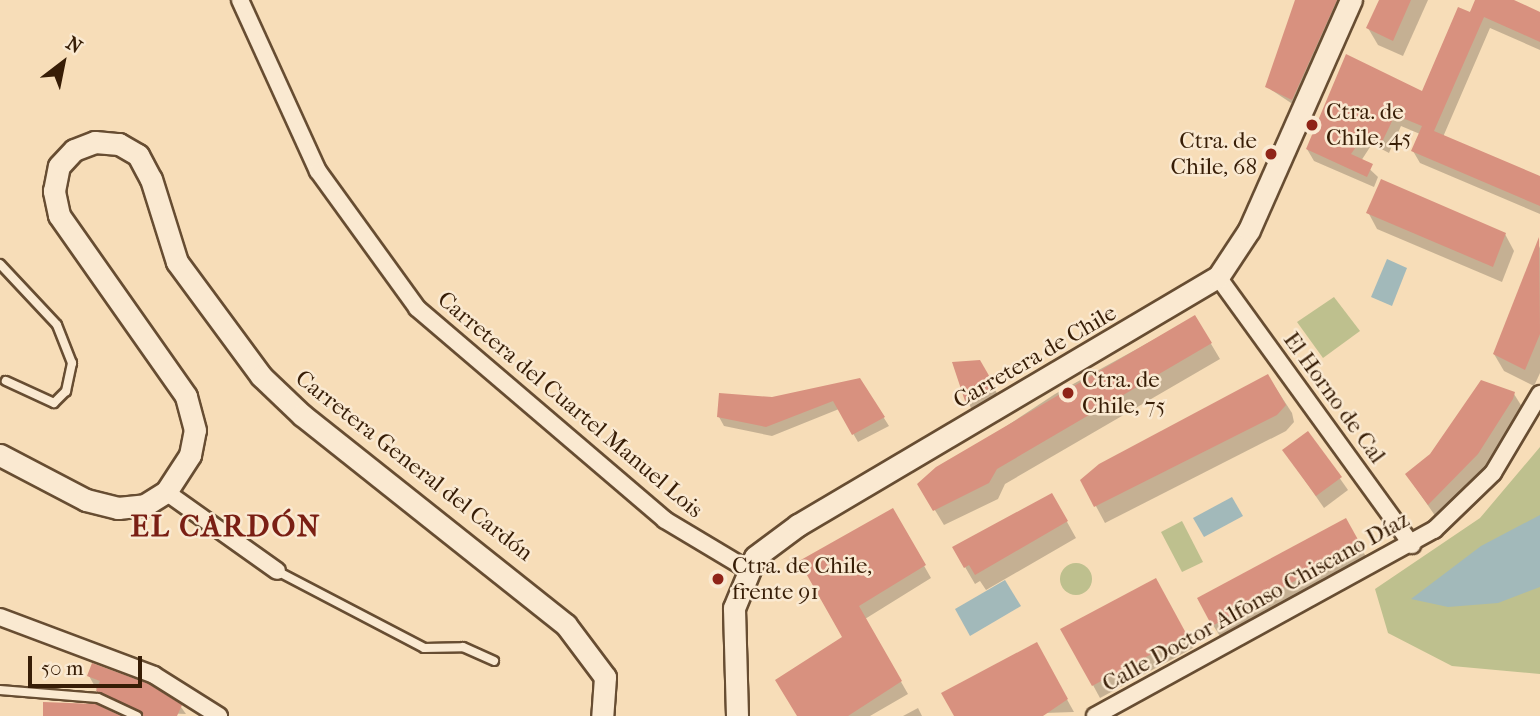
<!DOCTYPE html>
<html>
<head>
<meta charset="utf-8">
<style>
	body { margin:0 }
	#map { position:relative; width:1540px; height:716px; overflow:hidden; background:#f7ddb8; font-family:"IM FELL French Canon",serif }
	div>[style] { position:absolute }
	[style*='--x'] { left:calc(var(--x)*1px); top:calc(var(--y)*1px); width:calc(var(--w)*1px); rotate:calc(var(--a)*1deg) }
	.green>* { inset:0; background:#bec08e }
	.round { border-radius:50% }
	.water>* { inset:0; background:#a2b9ba }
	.shadow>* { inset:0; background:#0003 }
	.building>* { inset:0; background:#d8917f }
	.roads { filter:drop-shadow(2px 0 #674d32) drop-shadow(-2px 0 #674d32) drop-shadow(0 2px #674d32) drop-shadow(0 -2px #674d32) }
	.lane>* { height:8px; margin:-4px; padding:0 4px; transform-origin:4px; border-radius:4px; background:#fae9d1 }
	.street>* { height:16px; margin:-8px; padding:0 8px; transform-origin:8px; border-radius:8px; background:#fae9d1 }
	.secondary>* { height:21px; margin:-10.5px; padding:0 10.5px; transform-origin:10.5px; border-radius:10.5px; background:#fae9d1 }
	.dots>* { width:19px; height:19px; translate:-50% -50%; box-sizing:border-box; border:4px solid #fae9d1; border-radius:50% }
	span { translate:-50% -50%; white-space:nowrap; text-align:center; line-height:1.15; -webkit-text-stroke:5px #fae9d1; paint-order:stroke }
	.poi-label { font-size:23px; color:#371d06 }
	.left { translate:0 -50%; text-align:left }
	.right { translate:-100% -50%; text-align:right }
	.street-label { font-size:23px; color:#371d06 }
	.district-label { font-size:30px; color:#7a1f14; font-weight:700; letter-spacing:2px }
	.north { position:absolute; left:28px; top:28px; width:70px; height:70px; -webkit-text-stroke:5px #fae9d1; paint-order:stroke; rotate:32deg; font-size:19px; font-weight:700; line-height:28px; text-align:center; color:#371d06 }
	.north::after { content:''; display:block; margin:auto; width:24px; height:32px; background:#371d06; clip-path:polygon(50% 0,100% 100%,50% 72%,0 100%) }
	.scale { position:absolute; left:28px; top:656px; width:114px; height:32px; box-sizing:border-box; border:4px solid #371d06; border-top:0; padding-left:9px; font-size:21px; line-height:24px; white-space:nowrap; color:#371d06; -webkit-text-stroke:5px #fae9d1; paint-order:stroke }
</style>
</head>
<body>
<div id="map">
	<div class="green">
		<div style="clip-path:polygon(1334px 297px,1360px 331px,1323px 358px,1297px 322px)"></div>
		<div style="clip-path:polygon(1540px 447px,1540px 674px,1452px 666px,1388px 633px,1375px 589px,1480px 518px)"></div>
		<div style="clip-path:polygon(1182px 521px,1203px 562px,1182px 572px,1161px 532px)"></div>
		<div class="round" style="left:1060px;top:563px;width:32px;height:32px"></div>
	</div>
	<div class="water">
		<div style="clip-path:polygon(1387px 259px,1407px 268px,1392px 306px,1371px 297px)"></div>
		<div style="clip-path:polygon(1232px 497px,1243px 516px,1204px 537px,1193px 518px)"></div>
		<div style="clip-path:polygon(1540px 515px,1540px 587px,1498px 603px,1448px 607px,1411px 599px,1481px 546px)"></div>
		<div style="clip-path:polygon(1005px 580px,1021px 606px,970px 636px,955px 609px)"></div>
	</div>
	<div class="shadow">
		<div style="clip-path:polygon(1297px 0,1347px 0,1297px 107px,1267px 87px)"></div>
		<div style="clip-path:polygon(1381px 0,1428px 0,1403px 56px,1378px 45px,1368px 28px)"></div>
		<div style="clip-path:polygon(1477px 0,1509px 0,1540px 13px,1540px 50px,1490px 28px,1443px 137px,1540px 178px,1540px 214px,1420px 163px,1413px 151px,1420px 134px,1401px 126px,1389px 153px,1372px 144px,1361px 161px,1378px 177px,1374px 187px,1314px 161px,1307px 149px,1423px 93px)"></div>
		<div style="clip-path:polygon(1368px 212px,1505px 234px,1514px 251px,1502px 282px,1377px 229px)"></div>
		<div style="clip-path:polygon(1540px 246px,1540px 373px,1534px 386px,1504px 371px,1494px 354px)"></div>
		<div style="clip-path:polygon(1195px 317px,1220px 359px,1005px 484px,998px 499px,944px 525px,919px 484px,1055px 394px)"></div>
		<div style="clip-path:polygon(979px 361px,998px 395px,972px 411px,954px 363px)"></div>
		<div style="clip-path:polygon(1268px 376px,1292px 413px,1294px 422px,1286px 431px,1105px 523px,1082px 480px)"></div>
		<div style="clip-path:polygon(860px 380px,889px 426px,858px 442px,839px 409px,772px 436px,724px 426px,719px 417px)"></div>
		<div style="clip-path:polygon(1514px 394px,1524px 410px,1502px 451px,1438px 520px,1407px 475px)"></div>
		<div style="clip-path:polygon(1308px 433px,1348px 490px,1324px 508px,1292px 462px)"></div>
		<div style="clip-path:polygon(1052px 495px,1076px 538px,986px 590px,980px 581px,975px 584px,954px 548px)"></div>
		<div style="clip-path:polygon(893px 511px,931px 578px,865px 619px,908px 694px,870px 716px,799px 716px,844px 638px)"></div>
		<div style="clip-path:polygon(1345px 520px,1369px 562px,1223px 641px,1213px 625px)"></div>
		<div style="clip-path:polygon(1155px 580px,1193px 648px,1100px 698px,1063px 630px)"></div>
		<div style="clip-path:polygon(1036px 644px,1074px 712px,956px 716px)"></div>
		<div style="clip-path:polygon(89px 676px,181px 707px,186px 714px,134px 712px,102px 699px)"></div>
		<div style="clip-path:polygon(918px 708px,922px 716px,903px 716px)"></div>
	</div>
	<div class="building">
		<div style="clip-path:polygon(1295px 0,1337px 0,1292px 100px,1265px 87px)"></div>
		<div style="clip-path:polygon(1379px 0,1411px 0,1393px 41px,1366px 28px)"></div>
		<div style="clip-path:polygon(1475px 0,1514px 0,1540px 12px,1540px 42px,1484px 17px,1434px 131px,1540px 176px,1540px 206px,1411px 151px,1422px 126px,1395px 115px,1382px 142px,1365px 134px,1351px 154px,1373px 164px,1367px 177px,1306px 149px,1346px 54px,1422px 91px,1458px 7px,1470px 12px)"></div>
		<div style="clip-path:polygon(1381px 179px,1506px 233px,1493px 267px,1366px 213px)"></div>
		<div style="clip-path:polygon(1539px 237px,1540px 334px,1525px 370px,1493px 354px)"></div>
		<div style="clip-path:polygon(1195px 315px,1212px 343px,997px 469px,989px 483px,933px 511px,917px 484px,936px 467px)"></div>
		<div style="clip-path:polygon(980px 360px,995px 386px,966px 404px,952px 362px)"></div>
		<div style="clip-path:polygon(1268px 374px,1286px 405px,1277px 415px,1094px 507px,1080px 480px,1099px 464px)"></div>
		<div style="clip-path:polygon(860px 378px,885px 417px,852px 435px,833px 401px,766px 427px,717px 417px,719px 393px,772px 397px)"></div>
		<div style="clip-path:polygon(1481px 380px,1515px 392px,1513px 399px,1478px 454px,1428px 505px,1405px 474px,1430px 454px)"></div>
		<div style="clip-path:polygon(1308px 431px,1342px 477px,1316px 496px,1282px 450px)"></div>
		<div style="clip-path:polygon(1052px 493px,1068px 521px,975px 575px,969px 565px,964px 568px,952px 547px)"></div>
		<div style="clip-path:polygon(893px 508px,926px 565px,859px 606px,902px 681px,848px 716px,797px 716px,775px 680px,842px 637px,799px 561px)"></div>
		<div style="clip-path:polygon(1346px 518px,1361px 545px,1212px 626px,1197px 598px)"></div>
		<div style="clip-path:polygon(1156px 578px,1187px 635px,1092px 686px,1060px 629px)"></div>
		<div style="clip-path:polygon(1037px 642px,1068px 699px,1043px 716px,954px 716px,941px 693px)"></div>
		<div style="clip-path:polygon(92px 663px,149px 684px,182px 705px,177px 716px,144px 716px,96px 691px,100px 681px,87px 676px)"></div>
		<div style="clip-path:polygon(43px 702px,96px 704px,121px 716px,43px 716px)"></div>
	</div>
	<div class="roads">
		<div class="lane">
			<div style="--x:0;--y:264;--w:83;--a:46.9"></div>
			<div style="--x:57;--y:325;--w:41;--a:68.5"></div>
			<div style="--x:72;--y:363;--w:29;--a:102"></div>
			<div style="--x:66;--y:391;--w:17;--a:135"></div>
			<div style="--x:54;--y:403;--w:53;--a:-155.4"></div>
			<div style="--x:277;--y:571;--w:166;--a:27.6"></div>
			<div style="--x:424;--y:648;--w:39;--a:-1"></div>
			<div style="--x:463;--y:647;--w:34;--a:24"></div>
			<div style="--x:0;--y:690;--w:98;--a:4.7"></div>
			<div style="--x:98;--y:698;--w:43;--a:24.8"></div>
		</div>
		<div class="street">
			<div style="--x:240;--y:0;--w:188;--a:65.5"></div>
			<div style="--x:318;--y:171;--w:169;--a:54.1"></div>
			<div style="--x:417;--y:308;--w:326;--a:40.5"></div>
			<div style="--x:665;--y:520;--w:96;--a:30.9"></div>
			<div style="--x:1218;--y:277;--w:331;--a:54.1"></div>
			<div style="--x:166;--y:492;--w:136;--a:35.4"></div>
			<div style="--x:0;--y:617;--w:165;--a:20.6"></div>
			<div style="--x:154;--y:675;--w:77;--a:32.2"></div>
			<div style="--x:1095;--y:716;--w:387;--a:-28.8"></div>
			<div style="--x:1434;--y:530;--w:82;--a:-44"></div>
			<div style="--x:1493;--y:473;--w:92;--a:-59.3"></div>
		</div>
		<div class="secondary">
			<div style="--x:0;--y:455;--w:97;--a:27.6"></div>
			<div style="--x:86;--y:500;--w:33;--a:14"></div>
			<div style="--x:118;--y:508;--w:27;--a:-6"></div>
			<div style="--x:145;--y:505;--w:25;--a:-32"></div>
			<div style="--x:166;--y:492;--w:44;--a:-57"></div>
			<div style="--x:190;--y:455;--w:25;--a:-79"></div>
			<div style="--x:195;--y:430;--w:35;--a:-105"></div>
			<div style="--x:186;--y:396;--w:221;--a:-125.1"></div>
			<div style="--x:59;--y:215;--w:25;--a:-102"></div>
			<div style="--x:54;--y:191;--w:25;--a:-79"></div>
			<div style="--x:59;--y:166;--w:22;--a:-47"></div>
			<div style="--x:74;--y:150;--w:22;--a:-21"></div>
			<div style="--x:95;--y:142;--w:24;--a:5"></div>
			<div style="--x:119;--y:144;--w:22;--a:30"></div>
			<div style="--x:138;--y:155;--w:27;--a:62"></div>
			<div style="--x:151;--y:179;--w:87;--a:72.6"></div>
			<div style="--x:177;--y:262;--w:142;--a:53.6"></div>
			<div style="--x:261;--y:376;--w:57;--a:43.6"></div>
			<div style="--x:302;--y:415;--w:337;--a:38.5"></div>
			<div style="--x:566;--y:625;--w:65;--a:53.1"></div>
			<div style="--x:605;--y:677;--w:39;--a:94"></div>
			<div style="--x:737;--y:716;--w:108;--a:-91.6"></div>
			<div style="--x:734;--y:608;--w:55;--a:-67.6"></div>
			<div style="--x:755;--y:557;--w:54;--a:-36.7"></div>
			<div style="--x:798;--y:525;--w:488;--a:-30.6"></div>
			<div style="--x:1218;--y:277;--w:56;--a:-56.6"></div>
			<div style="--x:1249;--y:230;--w:252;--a:-66.1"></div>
		</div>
	</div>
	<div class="dots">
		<div style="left:1312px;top:125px;background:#8f2418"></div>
		<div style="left:1271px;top:154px;background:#8f2418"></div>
		<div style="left:1068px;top:393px;background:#8f2418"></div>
		<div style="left:718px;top:579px;background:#8f2418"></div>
	</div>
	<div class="poi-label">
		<span class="left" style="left:1326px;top:125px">Ctra. de<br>Chile, 45</span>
		<span class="right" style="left:1257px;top:154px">Ctra. de<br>Chile, 68</span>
		<span class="left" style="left:1082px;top:393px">Ctra. de<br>Chile, 75</span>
		<span class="left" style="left:732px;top:579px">Ctra. de Chile,<br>frente 91</span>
	</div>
	<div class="street-label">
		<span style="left:1035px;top:357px;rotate:-30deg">Carretera de Chile</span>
		<span style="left:1334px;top:398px;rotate:54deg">El Horno de Cal</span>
		<span style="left:570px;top:405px;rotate:40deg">Carretera del Cuartel Manuel Lois</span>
		<span style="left:414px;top:466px;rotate:38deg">Carretera General del Cardón</span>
		<span style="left:1256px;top:602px;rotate:-29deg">Calle Doctor Alfonso Chiscano Díaz</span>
	</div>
	<div class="district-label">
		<span style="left:226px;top:527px">EL CARDÓN</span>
	</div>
	<div class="north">N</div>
	<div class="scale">50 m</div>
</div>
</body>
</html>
